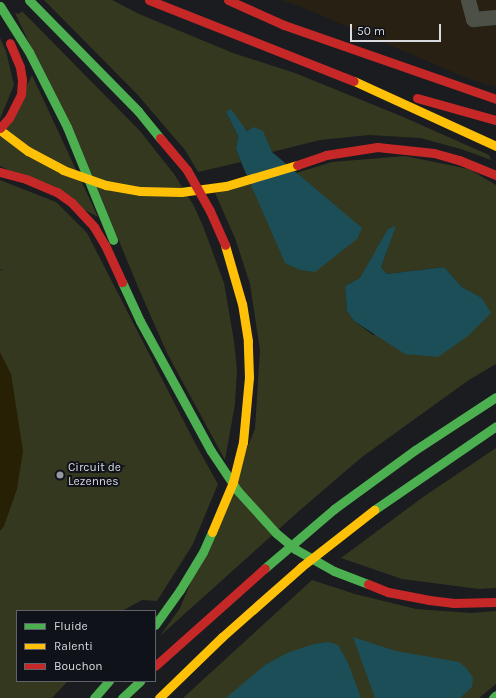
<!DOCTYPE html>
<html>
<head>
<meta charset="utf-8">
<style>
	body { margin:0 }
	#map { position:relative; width:496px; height:698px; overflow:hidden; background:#1a1c20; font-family:Karla,sans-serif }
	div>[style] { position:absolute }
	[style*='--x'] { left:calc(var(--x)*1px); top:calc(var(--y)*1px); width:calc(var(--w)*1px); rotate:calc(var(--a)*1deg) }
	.commercial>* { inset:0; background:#272013 }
	.green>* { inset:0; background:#33381f }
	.sand>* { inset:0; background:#272005 }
	.water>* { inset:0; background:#1c4e58 }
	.street>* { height:15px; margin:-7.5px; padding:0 7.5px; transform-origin:7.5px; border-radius:7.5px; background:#4c5046 }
	.fast>* { height:9px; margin:-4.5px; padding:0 4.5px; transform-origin:4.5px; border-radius:4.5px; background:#4caf50 }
	.slow>* { height:9px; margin:-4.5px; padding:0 4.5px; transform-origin:4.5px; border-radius:4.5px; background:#ffc107 }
	.jam>* { height:9px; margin:-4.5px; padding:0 4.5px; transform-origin:4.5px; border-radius:4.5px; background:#c62828 }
	.dots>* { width:11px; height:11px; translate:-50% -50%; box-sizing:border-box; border:2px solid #0f1219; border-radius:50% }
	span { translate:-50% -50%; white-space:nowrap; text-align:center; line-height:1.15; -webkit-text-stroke:4px #0f1219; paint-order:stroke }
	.poi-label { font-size:12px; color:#d9dbe0 }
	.left { translate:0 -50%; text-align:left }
	.legend { position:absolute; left:16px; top:610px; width:140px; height:72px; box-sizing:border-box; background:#0f1219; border:1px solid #606269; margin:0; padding:5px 7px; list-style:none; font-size:12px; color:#d9dbe0 }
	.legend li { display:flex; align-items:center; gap:8px; height:20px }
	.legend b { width:20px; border:1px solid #606269 }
	.scale { position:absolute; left:350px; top:24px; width:91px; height:18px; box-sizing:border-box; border:2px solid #d9dbe0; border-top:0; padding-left:5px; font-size:12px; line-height:14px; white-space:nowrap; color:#d9dbe0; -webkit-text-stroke:3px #0f1219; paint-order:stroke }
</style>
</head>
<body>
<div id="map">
	<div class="commercial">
		<div style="clip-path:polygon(281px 0,496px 0,496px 87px,471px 80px,299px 6px)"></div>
	</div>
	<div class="green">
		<div style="clip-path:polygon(44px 0,112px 0,139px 14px,233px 53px,295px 73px,401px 116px,489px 155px,491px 160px,461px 149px,420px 138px,369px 135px,320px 140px,272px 152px,226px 112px,238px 136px,236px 149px,241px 162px,198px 172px,185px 150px,136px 93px)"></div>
		<div style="clip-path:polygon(22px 11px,140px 131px,174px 174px,194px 206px,203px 226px,224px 283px,234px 341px,237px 370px,235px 404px,225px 460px,167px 353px,138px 287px,99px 192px,15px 13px,19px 14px)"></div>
		<div style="clip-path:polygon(0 38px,6px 51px,14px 85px,0 119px)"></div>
		<div style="clip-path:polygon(32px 75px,98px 217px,0 166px,0 137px)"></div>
		<div style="clip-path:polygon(evenodd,405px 156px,469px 169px,496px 185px,496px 364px,469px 380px,362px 457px,299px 511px,160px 636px,180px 608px,255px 429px,260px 350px,250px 284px,235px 238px,215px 193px,296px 173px,332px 162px,405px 156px,395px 227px,381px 267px,387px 274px,444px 267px,462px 287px,482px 298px,373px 335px,354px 321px,347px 311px,345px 286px,360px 278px,395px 227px)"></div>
		<div style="clip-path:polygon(0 180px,56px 202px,87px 233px,195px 443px,218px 484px,193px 544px,157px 601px,142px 600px,122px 611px,17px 611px,17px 681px,68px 681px,52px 698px,0 698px,0 270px,4px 271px,0 269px)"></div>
		<div style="clip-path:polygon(496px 448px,496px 588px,479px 589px,402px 579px,341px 558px,423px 497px)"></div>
		<div style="clip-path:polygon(312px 580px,355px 594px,416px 609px,471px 613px,496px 611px,496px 684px,479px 698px,183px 698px)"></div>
	</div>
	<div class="sand">
		<div style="clip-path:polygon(0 352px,11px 374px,23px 451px,17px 489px,4px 526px,0 531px)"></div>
	</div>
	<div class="water">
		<div style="clip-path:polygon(231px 109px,247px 131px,254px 127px,263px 131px,272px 152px,362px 228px,357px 239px,315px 272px,300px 270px,285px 263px,241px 162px,236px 149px,238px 136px,226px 112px)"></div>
		<div style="clip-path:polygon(396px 226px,381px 267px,387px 274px,444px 267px,462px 287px,482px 298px,491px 313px,468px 336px,438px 357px,405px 354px,354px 321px,347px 311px,345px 286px,360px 278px,388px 229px)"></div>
		<div style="clip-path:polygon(353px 637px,396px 651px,459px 662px,467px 669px,473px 678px,472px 687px,460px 698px,375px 698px)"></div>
		<div style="clip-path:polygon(329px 642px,338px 645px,348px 663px,361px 698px,226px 698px,265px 665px,287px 653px,314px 644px)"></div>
	</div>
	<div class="street">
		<div style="--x:468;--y:0;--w:20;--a:75"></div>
		<div style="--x:473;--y:19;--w:23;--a:-5"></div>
	</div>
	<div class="fast">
		<div style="--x:29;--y:0;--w:156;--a:45.5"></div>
		<div style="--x:138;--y:111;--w:35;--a:51"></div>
		<div style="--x:0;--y:6;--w:54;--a:57.8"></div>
		<div style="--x:29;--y:52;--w:84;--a:63.1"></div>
		<div style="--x:67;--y:127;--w:122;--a:67.8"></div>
		<div style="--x:122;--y:282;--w:43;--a:65.2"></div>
		<div style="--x:140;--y:321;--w:148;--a:61.4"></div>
		<div style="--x:211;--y:451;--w:47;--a:56.3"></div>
		<div style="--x:237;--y:490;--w:58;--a:47.8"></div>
		<div style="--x:276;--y:533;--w:25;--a:40"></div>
		<div style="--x:295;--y:549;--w:45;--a:29.4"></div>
		<div style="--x:334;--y:571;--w:36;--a:21"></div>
		<div style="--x:374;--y:510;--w:148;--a:-34.5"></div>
		<div style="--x:265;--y:568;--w:91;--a:-40.5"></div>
		<div style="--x:334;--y:509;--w:100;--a:-36.1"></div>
		<div style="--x:415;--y:450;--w:97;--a:-33.2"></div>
		<div style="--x:155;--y:625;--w:43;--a:-54.5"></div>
		<div style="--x:180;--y:590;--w:44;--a:-58.8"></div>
		<div style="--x:203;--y:552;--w:22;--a:-66"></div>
		<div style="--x:94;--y:698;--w:23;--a:-49"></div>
		<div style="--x:122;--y:698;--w:25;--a:-43"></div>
		<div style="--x:493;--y:698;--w:4;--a:-45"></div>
	</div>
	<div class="slow">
		<div style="--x:354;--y:81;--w:156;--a:24.6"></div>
		<div style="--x:0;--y:130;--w:35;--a:37"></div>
		<div style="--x:28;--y:151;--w:40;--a:28"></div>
		<div style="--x:63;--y:170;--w:46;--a:19.2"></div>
		<div style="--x:106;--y:185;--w:35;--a:10"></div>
		<div style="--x:140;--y:191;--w:41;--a:1.4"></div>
		<div style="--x:181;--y:192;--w:45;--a:-7.6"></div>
		<div style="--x:226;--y:186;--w:74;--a:-16.5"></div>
		<div style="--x:212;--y:532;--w:54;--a:-67.2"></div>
		<div style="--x:233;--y:482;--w:41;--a:-76"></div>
		<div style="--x:243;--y:442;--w:65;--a:-84.7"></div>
		<div style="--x:249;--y:377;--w:36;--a:-92"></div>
		<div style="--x:248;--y:341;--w:37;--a:-99"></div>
		<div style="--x:242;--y:304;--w:61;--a:-106.1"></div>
		<div style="--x:159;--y:698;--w:88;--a:-44.1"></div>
		<div style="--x:222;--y:637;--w:106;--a:-41.5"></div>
		<div style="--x:301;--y:567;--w:93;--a:-38"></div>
	</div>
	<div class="jam">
		<div style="--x:149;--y:0;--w:220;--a:21.6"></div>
		<div style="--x:228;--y:0;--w:61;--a:24.1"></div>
		<div style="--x:284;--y:25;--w:225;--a:19.2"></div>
		<div style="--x:417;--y:98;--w:82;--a:15.6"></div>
		<div style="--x:0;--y:128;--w:13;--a:-48"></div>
		<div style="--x:9;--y:118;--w:27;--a:-63"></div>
		<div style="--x:21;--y:94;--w:14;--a:-86"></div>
		<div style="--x:22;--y:80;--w:13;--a:-99"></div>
		<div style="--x:20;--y:67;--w:26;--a:-113"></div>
		<div style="--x:160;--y:138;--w:42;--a:49.8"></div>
		<div style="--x:187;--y:170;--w:47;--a:60.7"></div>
		<div style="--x:210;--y:211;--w:37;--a:66"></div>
		<div style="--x:297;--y:165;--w:31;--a:-19"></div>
		<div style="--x:326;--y:155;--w:52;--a:-8.9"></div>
		<div style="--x:377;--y:147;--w:57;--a:6"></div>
		<div style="--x:434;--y:153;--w:26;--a:16"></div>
		<div style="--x:459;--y:160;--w:40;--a:22"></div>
		<div style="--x:0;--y:172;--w:27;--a:15"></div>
		<div style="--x:26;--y:179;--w:34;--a:23"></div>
		<div style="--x:57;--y:192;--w:19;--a:36"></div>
		<div style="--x:72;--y:203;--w:33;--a:47"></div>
		<div style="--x:94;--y:227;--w:21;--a:59"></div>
		<div style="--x:105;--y:245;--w:41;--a:65.3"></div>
		<div style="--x:368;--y:584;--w:22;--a:22"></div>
		<div style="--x:388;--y:592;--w:42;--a:11"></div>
		<div style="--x:429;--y:600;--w:25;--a:7"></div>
		<div style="--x:454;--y:603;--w:42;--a:-1.4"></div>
		<div style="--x:155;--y:666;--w:147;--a:-41.7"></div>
	</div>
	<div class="dots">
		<div style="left:60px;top:475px;background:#96989d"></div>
	</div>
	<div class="poi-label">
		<span class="left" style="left:68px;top:475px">Circuit de<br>Lezennes</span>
	</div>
	<ul class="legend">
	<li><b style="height:5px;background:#4caf50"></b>Fluide</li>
	<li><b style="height:5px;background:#ffc107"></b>Ralenti</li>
	<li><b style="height:5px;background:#c62828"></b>Bouchon</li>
	</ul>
	<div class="scale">50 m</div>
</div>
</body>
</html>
